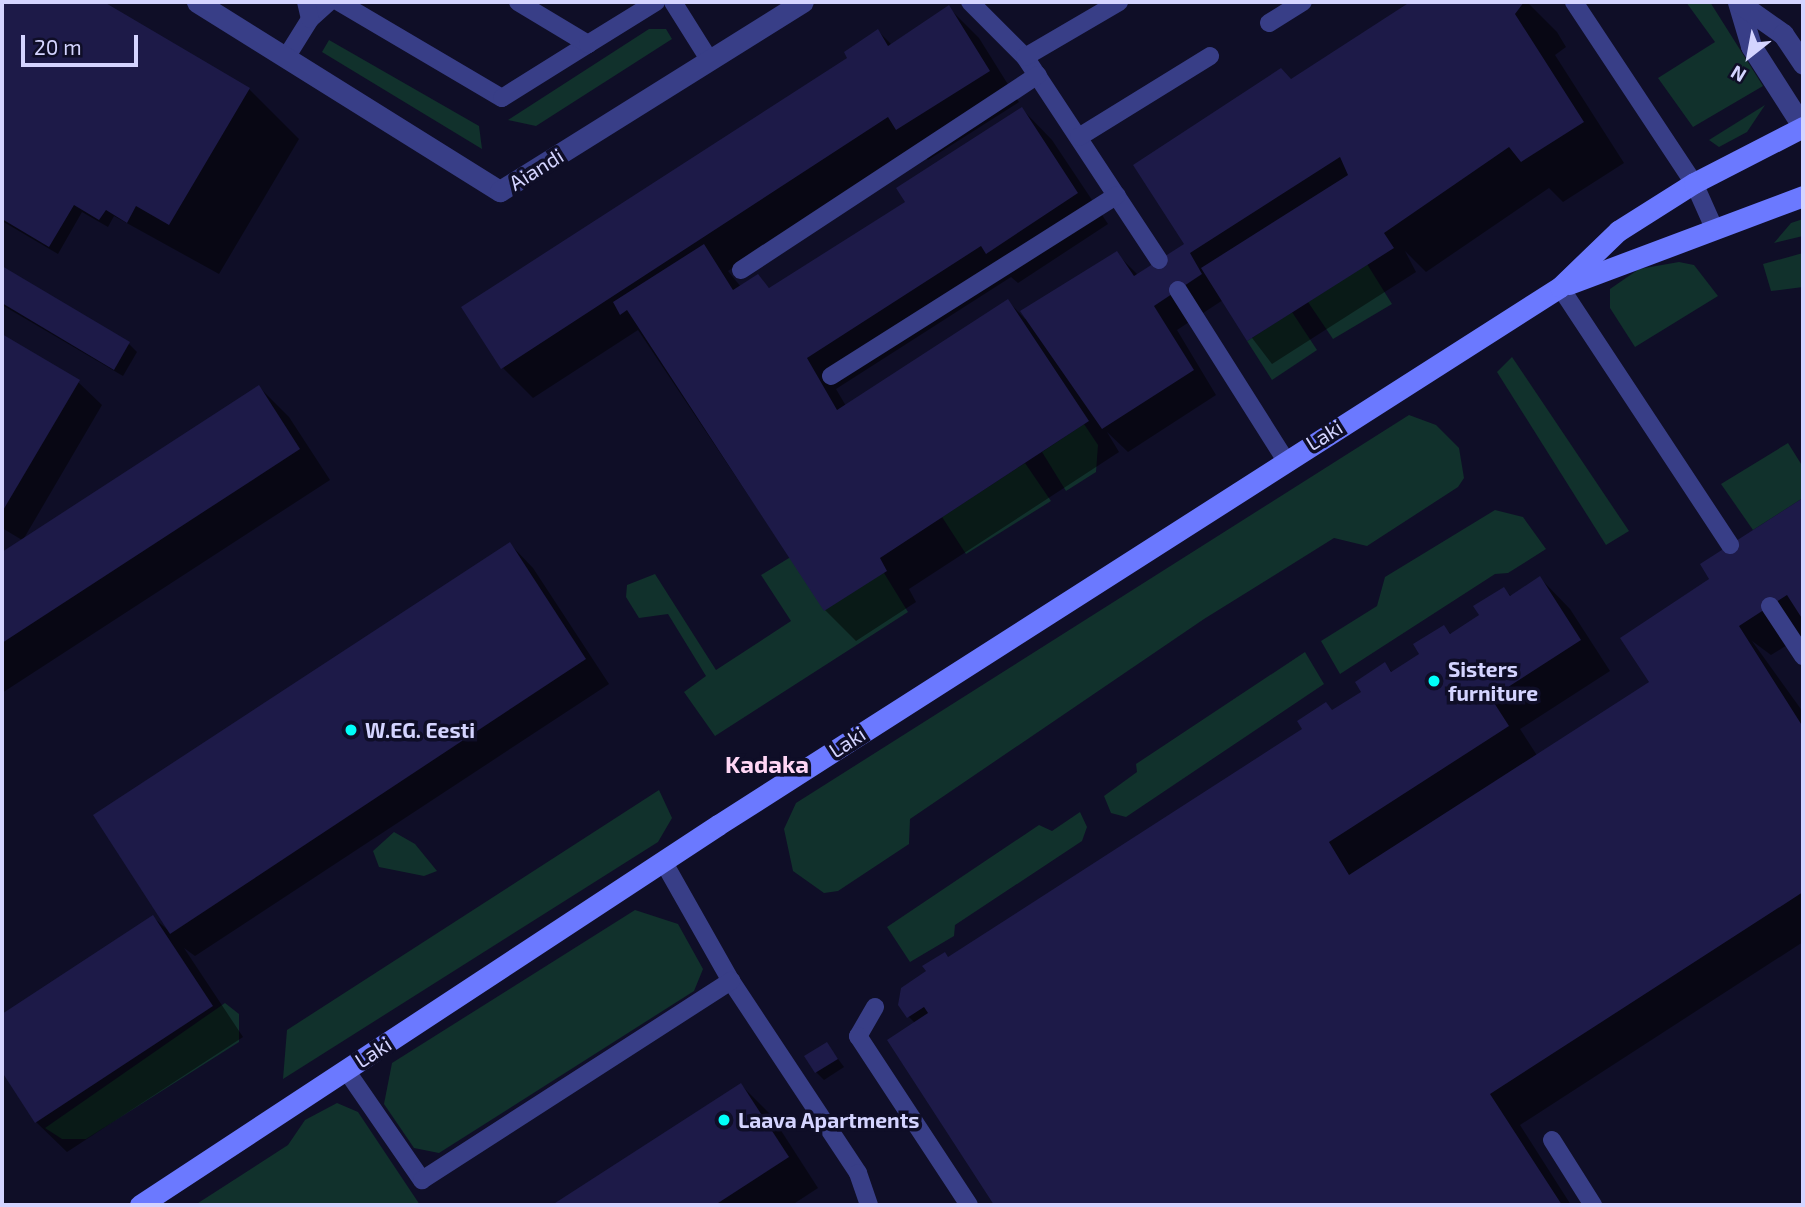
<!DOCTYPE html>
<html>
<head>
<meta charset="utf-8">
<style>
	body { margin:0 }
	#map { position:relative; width:1805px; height:1207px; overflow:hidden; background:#0f0e27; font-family:"Exo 2",sans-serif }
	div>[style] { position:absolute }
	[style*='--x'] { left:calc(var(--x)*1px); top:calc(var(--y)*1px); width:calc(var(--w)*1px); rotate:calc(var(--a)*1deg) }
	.green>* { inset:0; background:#11312c }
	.shadow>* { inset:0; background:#0007 }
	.building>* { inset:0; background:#1d1a48 }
	.lane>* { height:18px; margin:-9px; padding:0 9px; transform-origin:9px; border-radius:9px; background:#383e87 }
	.street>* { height:21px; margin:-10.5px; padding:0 10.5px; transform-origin:10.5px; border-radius:10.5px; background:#383e87 }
	.secondary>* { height:21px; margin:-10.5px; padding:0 10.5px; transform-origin:10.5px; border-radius:10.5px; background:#6b79ff }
	.dots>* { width:19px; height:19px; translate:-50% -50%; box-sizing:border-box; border:4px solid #0f0e27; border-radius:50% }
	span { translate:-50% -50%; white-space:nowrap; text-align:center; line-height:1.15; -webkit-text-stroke:7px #0f0e27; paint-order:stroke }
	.street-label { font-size:21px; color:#d4d4ff }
	.poi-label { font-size:21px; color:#d4d4ff; font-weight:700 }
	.left { translate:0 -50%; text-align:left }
	.quarter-label { font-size:24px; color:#ffd6f5; font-weight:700 }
	.frame { position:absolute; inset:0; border:4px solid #d4d4ff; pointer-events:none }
	.north { position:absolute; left:1714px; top:21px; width:70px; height:70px; -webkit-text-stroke:5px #0f0e27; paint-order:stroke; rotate:211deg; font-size:19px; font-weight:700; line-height:28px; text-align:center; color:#d4d4ff }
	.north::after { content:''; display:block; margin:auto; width:24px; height:32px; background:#d4d4ff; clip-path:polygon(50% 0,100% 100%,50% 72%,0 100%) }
	.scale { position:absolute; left:21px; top:35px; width:117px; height:32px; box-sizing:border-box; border:4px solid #d4d4ff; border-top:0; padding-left:9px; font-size:21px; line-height:24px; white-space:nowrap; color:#d4d4ff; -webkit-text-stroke:5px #0f0e27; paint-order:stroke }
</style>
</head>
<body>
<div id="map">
	<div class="green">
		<div style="clip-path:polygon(1686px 2px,1710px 2px,1763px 86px,1693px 127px,1658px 78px,1715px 42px)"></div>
		<div style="clip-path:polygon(649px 29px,666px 29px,672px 39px,536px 126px,508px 120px)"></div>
		<div style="clip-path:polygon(329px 40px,479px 126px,482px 149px,322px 52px)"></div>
		<div style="clip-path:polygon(1765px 105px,1747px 132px,1719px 147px,1709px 140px)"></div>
		<div style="clip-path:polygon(1803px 219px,1803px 236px,1774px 243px,1791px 223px)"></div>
		<div style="clip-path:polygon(1803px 253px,1803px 287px,1771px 291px,1763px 264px)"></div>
		<div style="clip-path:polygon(1679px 262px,1694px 265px,1718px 296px,1635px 347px,1610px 308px,1610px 289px,1639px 269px)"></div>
		<div style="clip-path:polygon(1367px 264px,1392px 304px,1333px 339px,1308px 302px)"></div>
		<div style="clip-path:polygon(1292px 312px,1317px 350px,1272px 380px,1247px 341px)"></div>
		<div style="clip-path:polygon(1512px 357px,1629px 531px,1606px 545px,1497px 372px)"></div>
		<div style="clip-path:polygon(1409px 415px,1436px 425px,1459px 448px,1464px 478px,1458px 487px,1367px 546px,1334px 538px,1204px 619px,910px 819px,909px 844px,838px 891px,824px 893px,793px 871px,784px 829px,796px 803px)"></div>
		<div style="clip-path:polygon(1084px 424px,1098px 445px,1096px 472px,1066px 491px,1042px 452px)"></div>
		<div style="clip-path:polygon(1788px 443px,1803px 467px,1803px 498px,1753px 530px,1721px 484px)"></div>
		<div style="clip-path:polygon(1025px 463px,1051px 501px,966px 554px,942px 517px)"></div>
		<div style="clip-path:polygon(1495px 510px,1523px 517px,1546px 549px,1508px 573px,1495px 574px,1340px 674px,1321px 641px,1377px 606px,1385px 577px)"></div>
		<div style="clip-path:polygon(789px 558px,884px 573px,908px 612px,715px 736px,684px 692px,706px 676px,668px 614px,639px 618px,626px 597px,627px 585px,655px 574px,716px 670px,791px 621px,761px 575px)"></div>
		<div style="clip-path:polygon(1305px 652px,1324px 684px,1126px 817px,1111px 813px,1104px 796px,1137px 772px,1136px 764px)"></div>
		<div style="clip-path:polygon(659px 790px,672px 818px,658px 842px,283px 1079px,287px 1030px)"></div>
		<div style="clip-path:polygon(1080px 812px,1087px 827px,1082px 841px,955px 925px,954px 936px,910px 962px,887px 927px,1039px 825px,1052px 831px)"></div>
		<div style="clip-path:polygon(394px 832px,415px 844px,437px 871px,424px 876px,379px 867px,373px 851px)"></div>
		<div style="clip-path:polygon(635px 910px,678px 924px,703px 969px,694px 991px,439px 1153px,414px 1148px,384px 1104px,392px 1063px)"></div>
		<div style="clip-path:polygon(225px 1003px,239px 1014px,239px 1042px,86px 1139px,62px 1139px,45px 1128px)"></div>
		<div style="clip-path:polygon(337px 1103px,358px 1112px,420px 1205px,195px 1205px,288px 1145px,305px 1120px)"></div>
	</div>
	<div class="shadow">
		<div style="clip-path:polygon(3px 2px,101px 2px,249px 89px,299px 139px,219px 274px,114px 216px,108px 227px,82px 212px,58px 254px,2px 221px)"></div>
		<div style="clip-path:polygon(1413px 2px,1527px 2px,1557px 32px,1566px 47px,1555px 55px,1624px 163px,1563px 202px,1549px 188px,1426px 272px,1405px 251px,1416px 272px,1272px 364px,1223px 300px,1177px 330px,1216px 395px,1128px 452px,1107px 432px,1119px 452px,909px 589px,916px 602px,856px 641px,825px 610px,638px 330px,533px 398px,503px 368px,878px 31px,892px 45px,949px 8px,979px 38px,1019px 102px,928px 160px,917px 148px,728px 271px,741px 287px,758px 276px,770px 289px,907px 203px,1022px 109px,1052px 140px,1108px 224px,1018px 283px,1011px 277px,836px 389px,846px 406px,1008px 301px,1025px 319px,1116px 253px,1138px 275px,1186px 245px,1291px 81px)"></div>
		<div style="clip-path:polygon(2px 268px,129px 344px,137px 352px,123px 376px,2px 305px)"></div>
		<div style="clip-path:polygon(2px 336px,78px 382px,102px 405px,23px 540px,259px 387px,289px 417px,330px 480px,2px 693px,2px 554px,22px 540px,2px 528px)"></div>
		<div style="clip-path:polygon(1803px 500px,1803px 635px,1771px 655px,1752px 641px,1803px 712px,1803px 942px,1520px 1125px,1571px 1205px,996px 1205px,889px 1040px,915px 1023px,908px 1016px,949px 958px,1363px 692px,1385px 664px,1393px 673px,1422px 654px,1444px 627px,1452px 635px,1481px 616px,1504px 589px,1512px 597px,1540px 578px,1570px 609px,1610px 671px,1520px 729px,1538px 757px,1653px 683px,1716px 588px,1703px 564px)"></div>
		<div style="clip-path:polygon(510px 544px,533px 568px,609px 684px,195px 956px,184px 948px,243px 1037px,67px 1152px,36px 1122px,2px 1069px,2px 1016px,153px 917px,171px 933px)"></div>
		<div style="clip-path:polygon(827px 1044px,844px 1067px,824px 1080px,816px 1072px)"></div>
		<div style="clip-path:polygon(741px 1085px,771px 1115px,818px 1188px,792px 1205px,555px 1205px)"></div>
	</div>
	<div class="building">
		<div style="clip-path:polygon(2px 2px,104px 2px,250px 88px,169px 225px,136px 206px,127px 223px,106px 210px,99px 220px,74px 205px,49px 247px,2px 219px)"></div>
		<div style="clip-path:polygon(1410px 2px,1524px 2px,1515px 14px,1584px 122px,1521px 162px,1509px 147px,1384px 233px,1394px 248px,1247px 341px,1201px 268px,1348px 175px,1340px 157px,1190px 253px,1202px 274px,1154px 306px,1194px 370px,1102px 429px,1020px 311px,1117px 251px,1134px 276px,1184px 244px,1133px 165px,1281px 68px,1291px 79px)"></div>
		<div style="clip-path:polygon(949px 5px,990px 71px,896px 130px,888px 117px,501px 369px,461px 307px,847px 58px,844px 52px,878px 29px,888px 46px)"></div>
		<div style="clip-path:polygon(1022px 107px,1078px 193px,986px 254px,981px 246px,807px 358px,837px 410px,1008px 299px,1089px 421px,880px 558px,887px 571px,824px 611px,627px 310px,620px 315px,613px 302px,704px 244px,733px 290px,758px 274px,769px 288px,905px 202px,896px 188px)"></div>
		<div style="clip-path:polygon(2px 266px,130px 342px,114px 370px,2px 303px)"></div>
		<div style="clip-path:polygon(2px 334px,80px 380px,2px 512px)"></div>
		<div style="clip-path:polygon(259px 385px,300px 449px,2px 643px,2px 552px)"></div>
		<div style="clip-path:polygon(1803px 498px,1803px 620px,1787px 595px,1739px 626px,1803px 727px,1803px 892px,1490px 1094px,1562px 1205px,994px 1205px,887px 1040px,928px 1013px,924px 1007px,907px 1018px,898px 1005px,901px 988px,926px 971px,922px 966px,945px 952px,948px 957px,1302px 729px,1297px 721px,1326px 702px,1332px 710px,1361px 692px,1355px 682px,1385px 662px,1391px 672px,1419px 654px,1413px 644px,1444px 625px,1450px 634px,1479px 615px,1473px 606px,1504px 587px,1510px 596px,1540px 576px,1581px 640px,1491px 698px,1509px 726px,1329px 842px,1349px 875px,1649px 682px,1620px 638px,1709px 579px,1700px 564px)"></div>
		<div style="clip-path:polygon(510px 542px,586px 659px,170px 934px,93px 815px)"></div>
		<div style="clip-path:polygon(153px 915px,213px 1006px,35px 1123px,2px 1072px,2px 1014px)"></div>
		<div style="clip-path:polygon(827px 1042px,838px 1059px,815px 1073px,804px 1056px)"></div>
		<div style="clip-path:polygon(741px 1083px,789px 1157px,715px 1205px,552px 1205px)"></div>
	</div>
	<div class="lane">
		<div style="--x:339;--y:2;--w:189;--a:30.5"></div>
		<div style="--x:502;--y:98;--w:102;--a:-32.1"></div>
		<div style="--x:518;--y:2;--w:82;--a:31"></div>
		<div style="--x:588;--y:44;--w:80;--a:-31.7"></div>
		<div style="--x:673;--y:2;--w:70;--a:57.9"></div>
		<div style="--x:970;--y:2;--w:78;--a:45"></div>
		<div style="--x:1025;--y:57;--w:243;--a:56.6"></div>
		<div style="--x:1574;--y:2;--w:217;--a:56.5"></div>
		<div style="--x:1694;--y:183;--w:49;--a:66"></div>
		<div style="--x:310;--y:19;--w:25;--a:-42"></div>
		<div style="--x:1269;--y:23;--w:40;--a:-32"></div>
		<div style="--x:287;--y:56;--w:44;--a:-58.1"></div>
		<div style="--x:310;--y:19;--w:17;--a:-103"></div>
		<div style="--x:1025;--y:57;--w:109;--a:-30.3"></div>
		<div style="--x:1079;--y:137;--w:154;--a:-31.7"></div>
		<div style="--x:741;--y:270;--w:355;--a:-33.3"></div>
		<div style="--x:1560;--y:287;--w:309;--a:56.6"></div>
		<div style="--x:1178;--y:290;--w:200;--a:57.7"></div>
		<div style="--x:831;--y:376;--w:338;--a:-32.3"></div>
		<div style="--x:1770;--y:606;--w:60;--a:56.6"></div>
		<div style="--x:663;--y:861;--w:138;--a:60.5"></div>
		<div style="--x:731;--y:981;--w:230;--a:56.5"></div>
		<div style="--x:858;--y:1173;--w:34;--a:71"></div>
		<div style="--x:875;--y:1007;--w:34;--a:120"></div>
		<div style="--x:858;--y:1036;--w:202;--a:56.7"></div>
		<div style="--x:346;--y:1070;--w:134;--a:55.4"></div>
		<div style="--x:422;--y:1180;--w:368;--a:-32.8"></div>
		<div style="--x:1552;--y:1140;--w:77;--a:57.8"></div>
	</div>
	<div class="street">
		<div style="--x:197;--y:2;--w:357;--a:32"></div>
		<div style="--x:500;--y:191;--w:357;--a:-32"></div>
		<div style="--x:1738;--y:2;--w:46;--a:73.5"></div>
		<div style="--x:1751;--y:46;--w:96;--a:57.3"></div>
		<div style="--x:1739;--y:3;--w:54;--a:35.2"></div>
		<div style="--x:1783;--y:34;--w:36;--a:56"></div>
	</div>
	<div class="secondary">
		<div style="--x:1569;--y:284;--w:250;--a:-20.6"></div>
		<div style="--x:140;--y:1205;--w:692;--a:-33.32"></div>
		<div style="--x:718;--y:825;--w:999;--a:-32.58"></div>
		<div style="--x:1560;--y:287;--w:81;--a:-44"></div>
		<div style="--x:1618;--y:231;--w:90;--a:-32.3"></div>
		<div style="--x:1694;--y:183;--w:123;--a:-27.2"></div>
	</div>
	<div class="dots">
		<div style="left:1434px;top:681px;background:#00fff9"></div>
		<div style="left:351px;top:730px;background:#00fff9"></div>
		<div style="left:724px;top:1120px;background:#00fff9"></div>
	</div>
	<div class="street-label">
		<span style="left:536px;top:169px;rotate:-32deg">Aiandi</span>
		<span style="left:1324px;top:435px;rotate:-32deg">Laki</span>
		<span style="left:847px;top:742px;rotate:-33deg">Laki</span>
		<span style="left:373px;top:1052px;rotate:-33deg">Laki</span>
	</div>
	<div class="poi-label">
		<span class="left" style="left:1448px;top:681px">Sisters<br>furniture</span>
		<span class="left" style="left:365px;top:730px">W.EG. Eesti</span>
		<span class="left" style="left:738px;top:1120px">Laava Apartments</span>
	</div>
	<div class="quarter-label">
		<span style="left:767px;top:764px">Kadaka</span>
	</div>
	<div class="frame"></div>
	<div class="north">N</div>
	<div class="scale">20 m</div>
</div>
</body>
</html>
